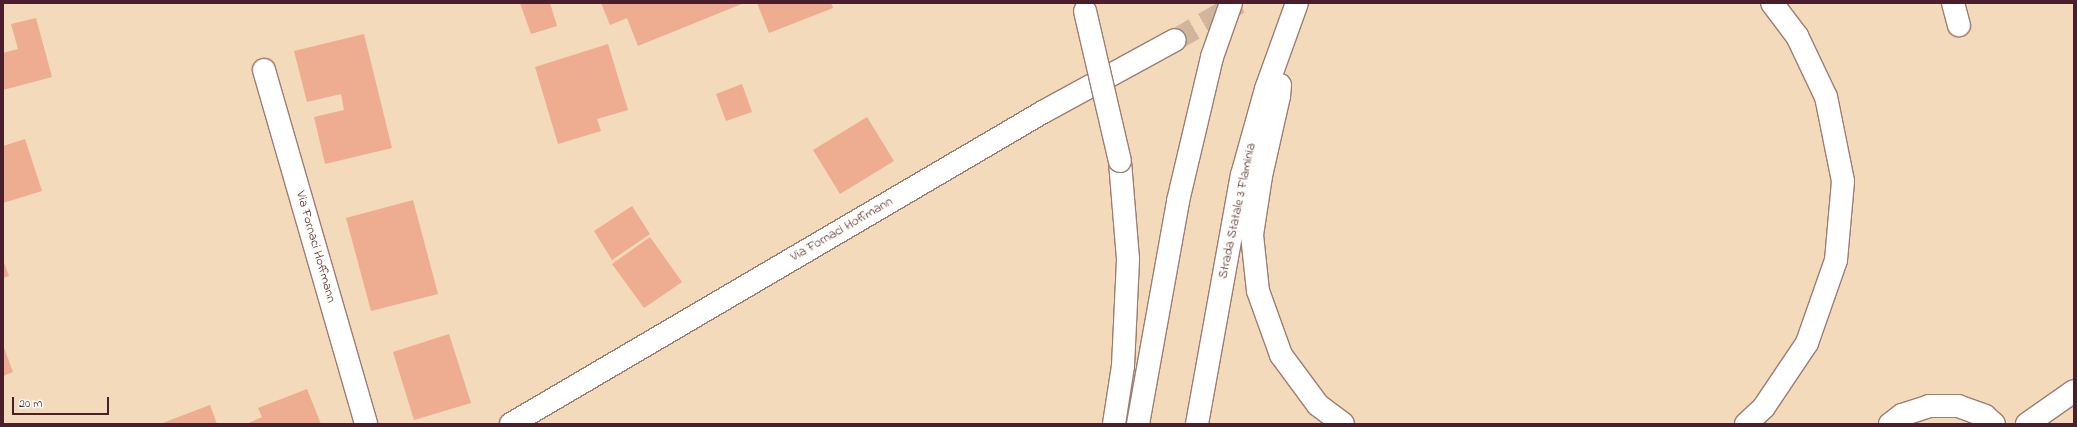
<!DOCTYPE html>
<html>
<head>
<meta charset="utf-8">
<style>
	body { margin:0 }
	#map { position:relative; width:2077px; height:427px; overflow:hidden; background:#f3daba; font-family:"Indie Flower",sans-serif }
	div>[style] { position:absolute }
	[style*='--x'] { left:calc(var(--x)*1px); top:calc(var(--y)*1px); width:calc(var(--w)*1px); rotate:calc(var(--a)*1deg) }
	.building>* { inset:0; background:#eeac90 }
	.minor-tunnel>* { height:22px; margin-top:-11px; transform-origin:0; background:repeating-linear-gradient(90deg,#d1b59d 0 22px,transparent 0 33px) }
	.roads { filter:drop-shadow(1px 0 #9e7c72) drop-shadow(-1px 0 #9e7c72) drop-shadow(0 1px #9e7c72) drop-shadow(0 -1px #9e7c72) }
	.minor>* { height:22px; margin:-11px; padding:0 11px; transform-origin:11px; border-radius:11px; background:#fff }
	.major>* { height:22px; margin:-11px; padding:0 11px; transform-origin:11px; border-radius:11px; background:#fff }
	.highway>* { height:22px; margin:-11px; padding:0 11px; transform-origin:11px; border-radius:11px; background:#fff }
	.bridges { filter:drop-shadow(1px 0 #9e7c72) drop-shadow(-1px 0 #9e7c72) drop-shadow(0 1px #9e7c72) drop-shadow(0 -1px #9e7c72) }
	.highway-bridge>* { height:22px; margin:-11px; padding:0 11px; transform-origin:11px; border-radius:11px; background:#fff }
	span { translate:-50% -50%; white-space:nowrap; text-align:center; line-height:1.15; -webkit-text-stroke:4px #fdfcf7; paint-order:stroke }
	.street-label { font-size:13px; color:#4a1f2b }
	.frame { position:absolute; inset:0; border:4px solid #4a1f2b; pointer-events:none }
	.scale { position:absolute; left:12px; top:397px; width:97px; height:18px; box-sizing:border-box; border:2px solid #4a1f2b; border-top:0; padding-left:5px; font-size:12px; line-height:14px; white-space:nowrap; color:#4a1f2b; -webkit-text-stroke:3px #fdfcf7; paint-order:stroke }
</style>
</head>
<body>
<div id="map">
	<div class="building">
		<div style="clip-path:polygon(520px 3px,550px 3px,557px 26px,531px 34px)"></div>
		<div style="clip-path:polygon(601px 3px,744px 3px,638px 46px,627px 18px,610px 25px)"></div>
		<div style="clip-path:polygon(757px 3px,831px 3px,833px 8px,769px 33px)"></div>
		<div style="clip-path:polygon(36px 18px,52px 77px,3px 90px,3px 53px,18px 49px,11px 24px)"></div>
		<div style="clip-path:polygon(364px 34px,392px 148px,325px 164px,314px 117px,344px 110px,341px 94px,307px 102px,294px 51px)"></div>
		<div style="clip-path:polygon(608px 44px,628px 110px,597px 119px,601px 131px,558px 144px,535px 67px)"></div>
		<div style="clip-path:polygon(742px 84px,752px 112px,726px 121px,716px 94px)"></div>
		<div style="clip-path:polygon(867px 117px,894px 161px,840px 194px,813px 150px)"></div>
		<div style="clip-path:polygon(25px 139px,42px 191px,3px 203px,3px 146px)"></div>
		<div style="clip-path:polygon(413px 200px,438px 294px,371px 311px,346px 218px)"></div>
		<div style="clip-path:polygon(632px 206px,650px 234px,612px 260px,594px 231px)"></div>
		<div style="clip-path:polygon(650px 237px,682px 282px,644px 308px,612px 264px)"></div>
		<div style="clip-path:polygon(3px 260px,9px 276px,3px 278px)"></div>
		<div style="clip-path:polygon(449px 334px,471px 403px,414px 420px,393px 352px)"></div>
		<div style="clip-path:polygon(3px 345px,13px 372px,3px 376px)"></div>
		<div style="clip-path:polygon(307px 389px,321px 424px,246px 424px,262px 417px,258px 408px)"></div>
		<div style="clip-path:polygon(210px 405px,217px 424px,160px 424px)"></div>
	</div>
	<div class="minor-tunnel">
		<div style="--x:1175;--y:40;--w:74;--a:-30"></div>
	</div>
	<div class="roads">
		<div class="minor">
			<div style="--x:1953;--y:3;--w:23;--a:75"></div>
			<div style="--x:264;--y:70;--w:368;--a:73.9"></div>
			<div style="--x:511;--y:424;--w:617;--a:-30.39"></div>
			<div style="--x:1043;--y:112;--w:150;--a:-28.6"></div>
		</div>
		<div class="major">
			<div style="--x:1890;--y:424;--w:15;--a:-37"></div>
			<div style="--x:1902;--y:415;--w:28;--a:-18"></div>
			<div style="--x:1929;--y:406;--w:29;--a:0"></div>
			<div style="--x:1958;--y:406;--w:29;--a:20"></div>
			<div style="--x:1985;--y:416;--w:12;--a:42"></div>
			<div style="--x:2027;--y:424;--w:57;--a:-35.1"></div>
		</div>
		<div class="highway">
			<div style="--x:1280;--y:85;--w:11;--a:95"></div>
			<div style="--x:1279;--y:96;--w:82;--a:102.7"></div>
			<div style="--x:1261;--y:176;--w:60;--a:98.7"></div>
			<div style="--x:1252;--y:235;--w:56;--a:83.9"></div>
			<div style="--x:1258;--y:291;--w:68;--a:70.2"></div>
			<div style="--x:1281;--y:355;--w:62;--a:53.5"></div>
			<div style="--x:1318;--y:405;--w:31;--a:37"></div>
			<div style="--x:1114;--y:424;--w:59;--a:-81.2"></div>
			<div style="--x:1123;--y:366;--w:107;--a:-87.3"></div>
			<div style="--x:1128;--y:259;--w:98;--a:-94.7"></div>
			<div style="--x:1138;--y:424;--w:227;--a:-79.8"></div>
			<div style="--x:1178;--y:201;--w:148;--a:-76.7"></div>
			<div style="--x:1212;--y:57;--w:57;--a:-70.6"></div>
			<div style="--x:1197;--y:424;--w:253;--a:-79.8"></div>
			<div style="--x:1242;--y:175;--w:89;--a:-74.4"></div>
			<div style="--x:1266;--y:89;--w:91;--a:-70.2"></div>
			<div style="--x:1746;--y:424;--w:25;--a:-43"></div>
			<div style="--x:1764;--y:407;--w:77;--a:-56.1"></div>
			<div style="--x:1807;--y:343;--w:88;--a:-70.7"></div>
			<div style="--x:1836;--y:260;--w:79;--a:-84.9"></div>
			<div style="--x:1843;--y:181;--w:86;--a:-101.4"></div>
			<div style="--x:1826;--y:97;--w:68;--a:-115.4"></div>
			<div style="--x:1797;--y:36;--w:41;--a:-127.1"></div>
		</div>
	</div>
	<div class="bridges">
		<div class="highway-bridge">
			<div style="--x:1085;--y:11;--w:154;--a:76.9"></div>
		</div>
	</div>
	<div class="street-label">
		<span style="left:1238px;top:211px;rotate:-78deg">Strada Statale 3 Flaminia</span>
		<span style="left:842px;top:230px;rotate:-30deg">Via Fornaci Hoffmann</span>
		<span style="left:315px;top:247px;rotate:74deg">Via Fornaci Hoffmann</span>
	</div>
	<div class="frame"></div>
	<div class="scale">20 m</div>
</div>
</body>
</html>
